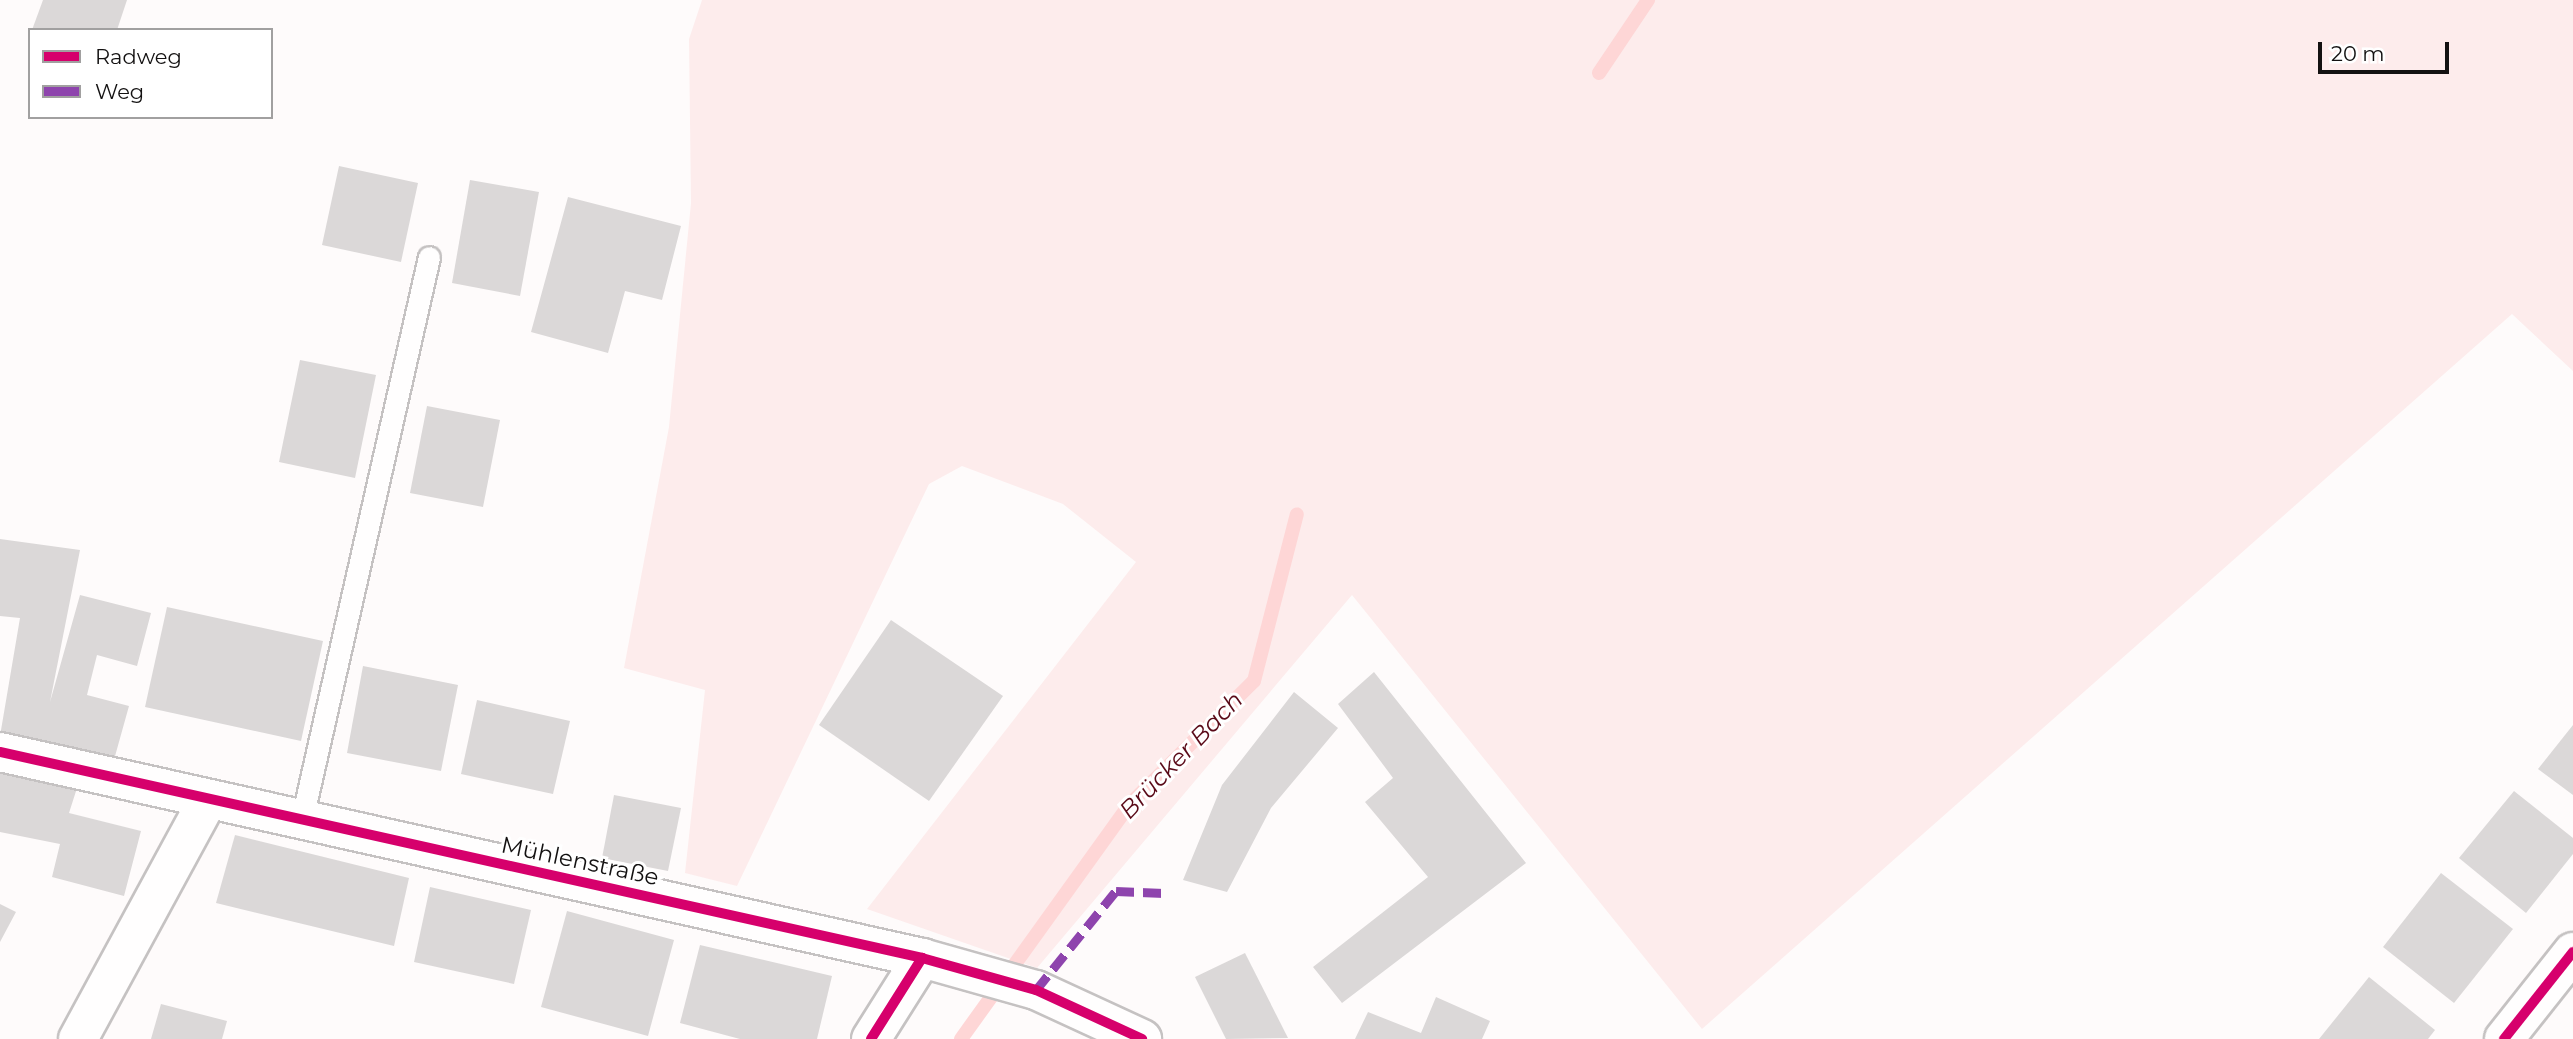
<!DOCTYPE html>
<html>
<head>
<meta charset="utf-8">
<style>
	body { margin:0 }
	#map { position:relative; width:2573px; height:1039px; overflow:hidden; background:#fefbfb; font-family:Montserrat,sans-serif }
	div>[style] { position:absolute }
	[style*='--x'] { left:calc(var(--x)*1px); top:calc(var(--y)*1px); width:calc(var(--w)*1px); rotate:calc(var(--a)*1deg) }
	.green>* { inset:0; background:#fdecec }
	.stream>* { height:14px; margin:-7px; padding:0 7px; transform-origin:7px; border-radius:7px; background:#fed6d6 }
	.building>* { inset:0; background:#dbd8d8 }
	.roads { filter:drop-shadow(2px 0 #c5c2c2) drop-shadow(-2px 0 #c5c2c2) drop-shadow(0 2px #c5c2c2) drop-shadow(0 -2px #c5c2c2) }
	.service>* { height:21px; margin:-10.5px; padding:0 10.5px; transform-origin:10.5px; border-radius:10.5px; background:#fffefe }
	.minor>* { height:38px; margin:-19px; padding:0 19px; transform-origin:19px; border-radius:19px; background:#fffefe }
	.quiet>* { height:9px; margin-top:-4.5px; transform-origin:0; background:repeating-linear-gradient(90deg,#8e44ad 0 18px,transparent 0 27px) }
	.cycleway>* { height:10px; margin:-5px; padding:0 5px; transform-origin:5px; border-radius:5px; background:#d6006c }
	span { translate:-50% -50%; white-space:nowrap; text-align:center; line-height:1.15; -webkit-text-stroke:6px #fff; paint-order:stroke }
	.street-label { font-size:23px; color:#131111 }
	.water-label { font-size:24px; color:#5a0a18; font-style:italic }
	.legend { position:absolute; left:28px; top:28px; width:245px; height:91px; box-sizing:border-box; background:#fff; border:2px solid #a1a0a0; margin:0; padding:9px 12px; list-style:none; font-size:21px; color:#131111 }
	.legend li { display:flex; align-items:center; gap:14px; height:35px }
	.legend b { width:35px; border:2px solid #a1a0a0 }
	.scale { position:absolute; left:2318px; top:42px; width:131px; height:32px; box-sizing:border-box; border:4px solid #131111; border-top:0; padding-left:9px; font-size:21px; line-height:24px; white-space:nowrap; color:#131111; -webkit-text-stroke:5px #fff; paint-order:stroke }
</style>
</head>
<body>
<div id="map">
	<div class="green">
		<div style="clip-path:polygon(702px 0,2573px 0,2573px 371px,2512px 314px,1702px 1029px,1352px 595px,1037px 968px,867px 909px,1136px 562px,1063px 504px,962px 466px,929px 484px,737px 886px,685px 873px,705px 690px,624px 668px,669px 427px,691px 203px,689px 39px)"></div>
	</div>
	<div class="stream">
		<div style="--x:1599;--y:73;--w:88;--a:-56.1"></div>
		<div style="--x:961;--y:1039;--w:288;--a:-54.3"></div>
		<div style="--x:1129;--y:805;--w:176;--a:-44.8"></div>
		<div style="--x:1254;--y:681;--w:172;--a:-75.6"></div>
	</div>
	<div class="building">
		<div style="clip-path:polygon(43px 0,127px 0,117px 30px,32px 30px)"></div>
		<div style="clip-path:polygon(339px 166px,418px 183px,401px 262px,322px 245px)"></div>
		<div style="clip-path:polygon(470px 180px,539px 192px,520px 296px,452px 283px)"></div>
		<div style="clip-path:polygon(568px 197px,681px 226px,662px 300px,625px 291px,608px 353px,531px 332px)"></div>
		<div style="clip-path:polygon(300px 360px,376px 375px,355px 478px,279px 462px)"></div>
		<div style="clip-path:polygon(427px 406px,500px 420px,483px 507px,410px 493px)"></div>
		<div style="clip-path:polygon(0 539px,80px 550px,50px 702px,80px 595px,151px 613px,137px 666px,97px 655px,87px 695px,129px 706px,112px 767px,0 736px,20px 618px,0 616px)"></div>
		<div style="clip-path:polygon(167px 607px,323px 641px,301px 741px,145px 707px)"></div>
		<div style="clip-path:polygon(891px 620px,1003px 696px,929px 801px,819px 725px)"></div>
		<div style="clip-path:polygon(363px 666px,458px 685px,441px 771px,347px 753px)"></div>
		<div style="clip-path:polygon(1374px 672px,1526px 863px,1342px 1003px,1313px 967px,1428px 877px,1365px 802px,1393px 778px,1338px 704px)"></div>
		<div style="clip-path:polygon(1294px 692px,1338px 728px,1271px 808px,1227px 892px,1183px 880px,1222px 785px)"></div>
		<div style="clip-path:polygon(477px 700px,570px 721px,553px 794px,461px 774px)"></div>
		<div style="clip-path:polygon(2573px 725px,2573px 795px,2538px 769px)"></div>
		<div style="clip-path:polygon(0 772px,77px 788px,69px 813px,141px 831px,124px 896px,52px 877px,60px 844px,0 832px)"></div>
		<div style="clip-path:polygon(2514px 791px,2573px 838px,2573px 854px,2526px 913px,2459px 858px)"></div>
		<div style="clip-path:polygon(614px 795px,681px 808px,668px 871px,602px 858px)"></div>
		<div style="clip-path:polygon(235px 835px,409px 878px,394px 946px,216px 903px)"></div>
		<div style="clip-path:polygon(2441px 873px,2513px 929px,2454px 1003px,2383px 947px)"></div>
		<div style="clip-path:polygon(430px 887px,531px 910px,514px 984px,414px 962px)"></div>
		<div style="clip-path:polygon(0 904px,16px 912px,0 942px)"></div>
		<div style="clip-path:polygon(567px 911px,674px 940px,648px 1036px,541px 1007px)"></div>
		<div style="clip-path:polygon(700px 945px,832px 976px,817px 1039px,740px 1039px,680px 1023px)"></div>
		<div style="clip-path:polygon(1245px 953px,1288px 1038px,1226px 1039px,1195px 977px)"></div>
		<div style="clip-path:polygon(2369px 977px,2435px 1030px,2428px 1039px,2319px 1039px)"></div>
		<div style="clip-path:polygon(1436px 997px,1490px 1021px,1482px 1039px,1355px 1039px,1368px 1012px,1421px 1033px)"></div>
		<div style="clip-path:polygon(161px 1004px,227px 1021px,222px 1039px,151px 1039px)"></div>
	</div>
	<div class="roads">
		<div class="service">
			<div style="--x:301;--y:823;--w:580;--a:-77.26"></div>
		</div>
		<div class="minor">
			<div style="--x:0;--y:752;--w:945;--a:12.59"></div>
			<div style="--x:922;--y:958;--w:118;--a:15.7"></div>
			<div style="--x:1036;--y:990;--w:117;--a:24.8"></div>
			<div style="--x:78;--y:1039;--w:272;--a:-61.5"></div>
			<div style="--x:871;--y:1039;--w:96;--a:-57.8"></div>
			<div style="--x:2504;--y:1039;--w:111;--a:-51.6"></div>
		</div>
	</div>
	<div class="quiet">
		<div style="--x:1036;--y:990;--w:127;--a:-51.1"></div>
		<div style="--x:1116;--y:891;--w:48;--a:2.4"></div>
	</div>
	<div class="cycleway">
		<div style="--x:0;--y:752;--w:945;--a:12.59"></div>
		<div style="--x:922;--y:958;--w:118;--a:15.7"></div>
		<div style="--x:1036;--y:990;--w:117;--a:24.8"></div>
		<div style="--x:871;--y:1039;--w:96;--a:-57.8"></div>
		<div style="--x:2504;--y:1039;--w:111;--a:-51.6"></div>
	</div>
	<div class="street-label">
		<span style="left:580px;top:861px;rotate:12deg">Mühlenstraße</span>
	</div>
	<div class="water-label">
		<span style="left:1181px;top:755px;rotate:-46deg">Brücker Bach</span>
	</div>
	<ul class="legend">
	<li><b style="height:9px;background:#d6006c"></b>Radweg</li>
	<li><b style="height:9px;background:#8e44ad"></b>Weg</li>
	</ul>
	<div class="scale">20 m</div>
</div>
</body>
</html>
